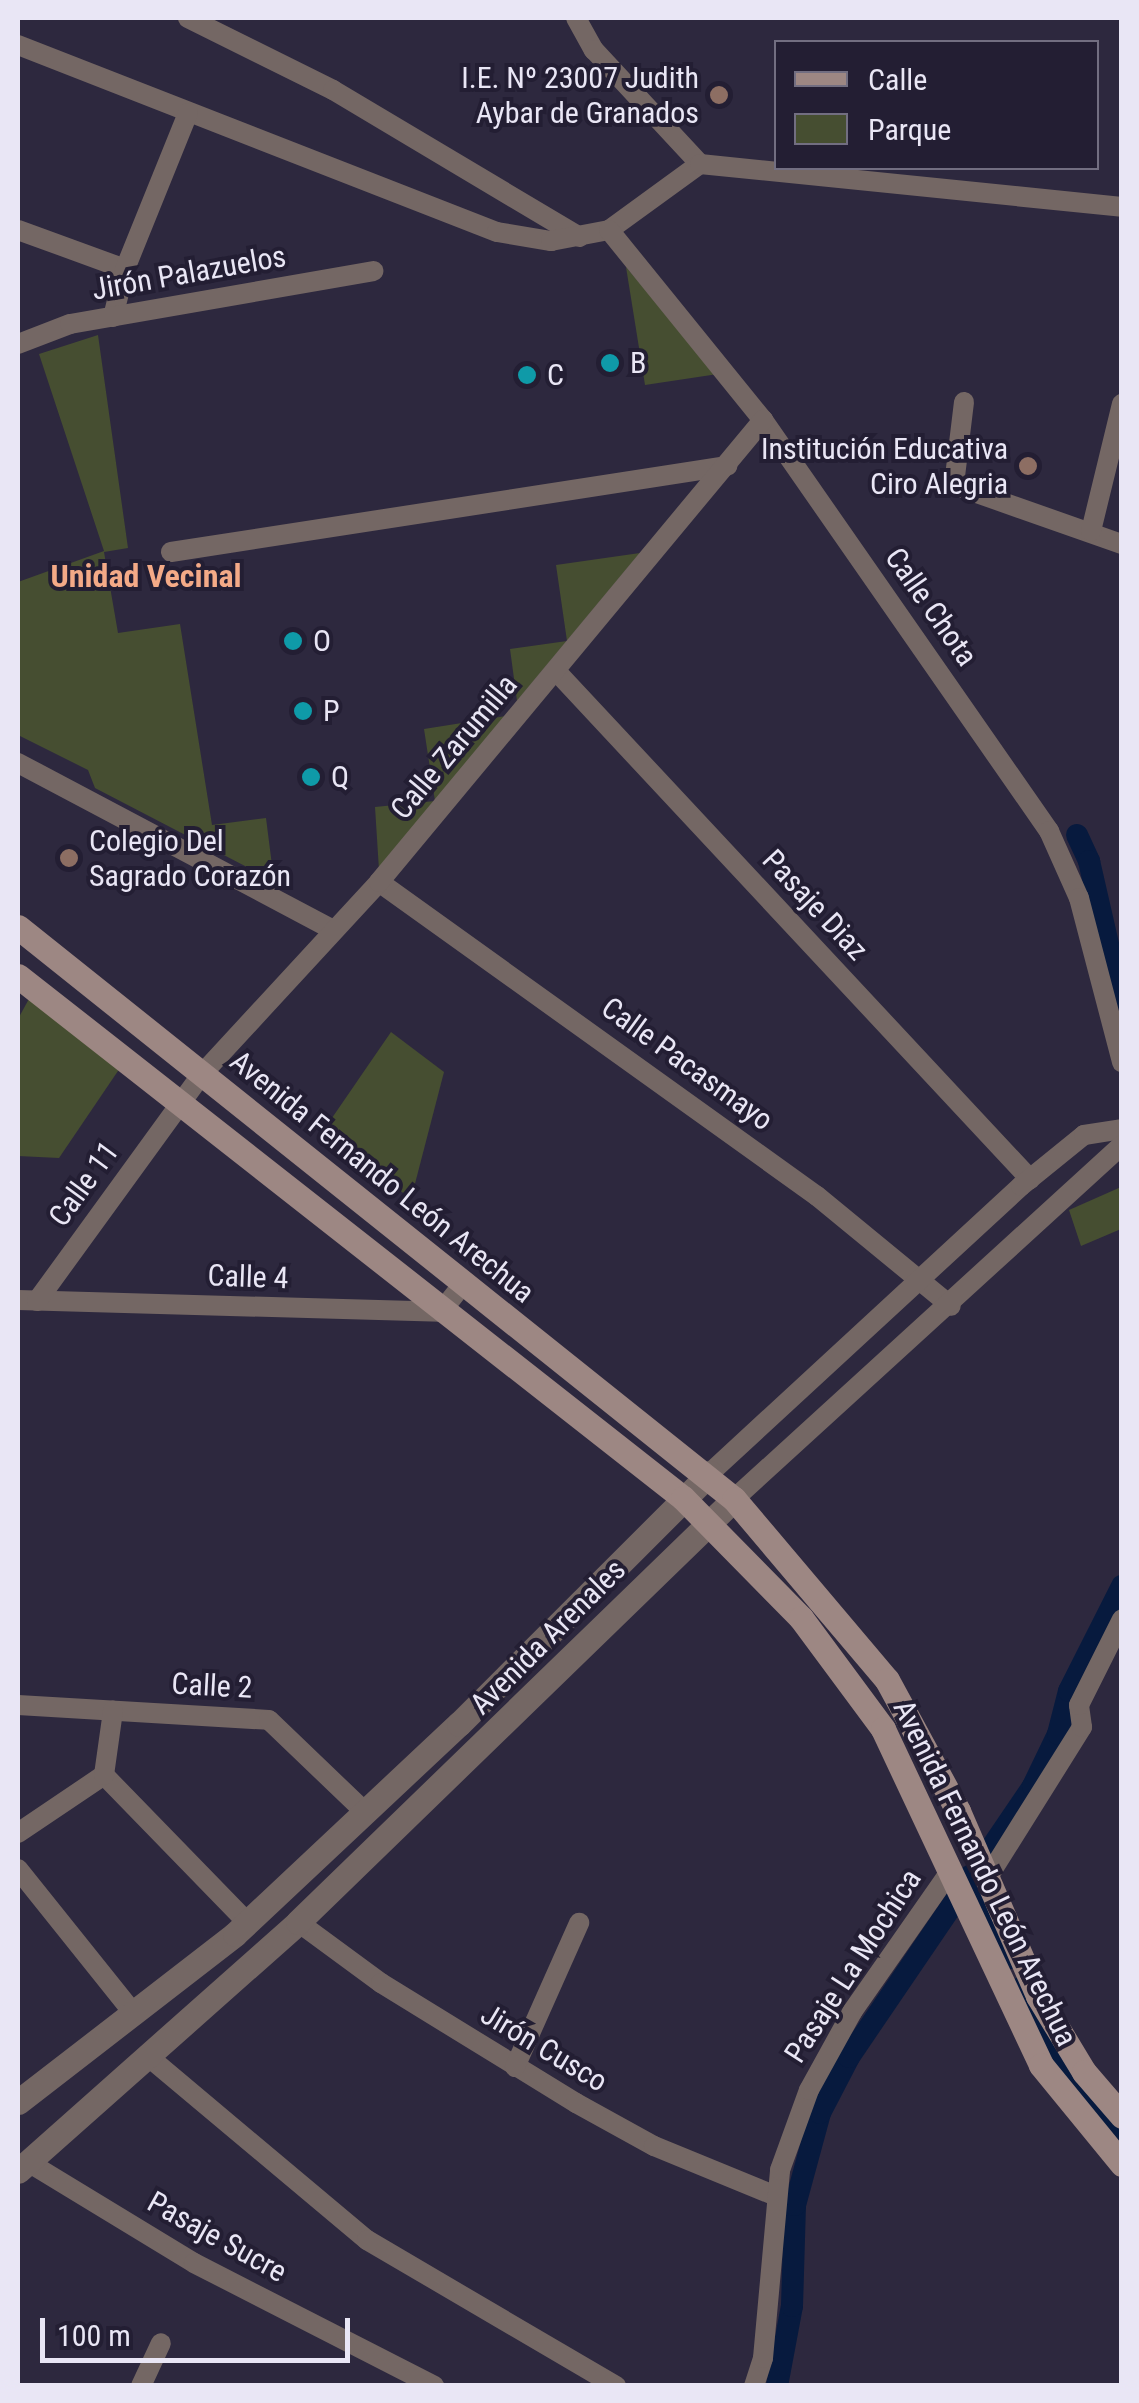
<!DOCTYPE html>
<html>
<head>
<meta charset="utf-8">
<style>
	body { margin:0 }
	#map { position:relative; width:1139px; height:2403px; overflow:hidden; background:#2d283e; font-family:"Roboto Condensed",sans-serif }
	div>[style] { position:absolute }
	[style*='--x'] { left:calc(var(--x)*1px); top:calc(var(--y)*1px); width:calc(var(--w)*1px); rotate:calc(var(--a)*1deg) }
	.green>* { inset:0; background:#464e31 }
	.canal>* { height:22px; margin:-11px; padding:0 11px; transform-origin:11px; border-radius:11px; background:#071a3e }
	.minor>* { height:20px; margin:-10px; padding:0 10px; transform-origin:10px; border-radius:10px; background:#746764 }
	.tertiary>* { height:25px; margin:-12.5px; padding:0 12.5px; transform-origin:12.5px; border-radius:12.5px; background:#746764 }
	.secondary>* { height:25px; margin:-12.5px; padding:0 12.5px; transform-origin:12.5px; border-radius:12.5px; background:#9d8783 }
	.dots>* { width:28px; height:28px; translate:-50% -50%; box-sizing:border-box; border:5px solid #231e33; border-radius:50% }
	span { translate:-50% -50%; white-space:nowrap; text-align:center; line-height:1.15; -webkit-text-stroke:8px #231e33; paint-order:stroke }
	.poi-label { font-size:30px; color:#e9e6f5 }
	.right { translate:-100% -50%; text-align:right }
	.left { translate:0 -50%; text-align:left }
	.street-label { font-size:30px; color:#e9e6f5 }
	.neighbourhood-label { font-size:32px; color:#f4aa87; font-weight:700 }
	.frame { position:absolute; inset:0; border:20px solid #e9e6f5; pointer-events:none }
	.legend { position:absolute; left:774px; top:40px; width:325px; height:130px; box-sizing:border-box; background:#231e33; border:2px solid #726e81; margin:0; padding:12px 18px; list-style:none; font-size:30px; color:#e9e6f5 }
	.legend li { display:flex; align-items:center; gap:20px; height:50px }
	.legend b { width:50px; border:2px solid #726e81 }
	.scale { position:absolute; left:40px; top:2318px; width:310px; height:45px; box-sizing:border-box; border:5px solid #e9e6f5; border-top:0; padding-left:12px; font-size:30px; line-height:35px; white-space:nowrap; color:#e9e6f5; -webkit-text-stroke:8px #231e33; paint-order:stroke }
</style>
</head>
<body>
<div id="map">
	<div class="green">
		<div style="clip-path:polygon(626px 267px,718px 374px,645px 385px)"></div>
		<div style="clip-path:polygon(98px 335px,128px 548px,104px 552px,118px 633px,180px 624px,212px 825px,266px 818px,274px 881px,95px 788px,88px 770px,18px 735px,18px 582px,104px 551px,39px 354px)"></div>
		<div style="clip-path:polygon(640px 553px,517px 701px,510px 649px,567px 641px,556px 565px)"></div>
		<div style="clip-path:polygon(506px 716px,379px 870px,375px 807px,435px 801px,424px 729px)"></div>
		<div style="clip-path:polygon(30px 997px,120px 1068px,59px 1158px,18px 1156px,18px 1019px)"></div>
		<div style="clip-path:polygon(391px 1032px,444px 1072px,411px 1199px,323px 1131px)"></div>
		<div style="clip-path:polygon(1121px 1187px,1121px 1229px,1081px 1246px,1069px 1210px)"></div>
	</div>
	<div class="canal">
		<div style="--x:1077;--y:835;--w:29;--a:65"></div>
		<div style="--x:1089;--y:861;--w:148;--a:77.1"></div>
		<div style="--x:970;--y:1876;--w:91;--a:64.6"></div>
		<div style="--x:1022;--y:1987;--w:101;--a:60.9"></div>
		<div style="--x:1071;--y:2075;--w:80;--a:50.6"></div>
		<div style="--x:777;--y:2386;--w:81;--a:-79.4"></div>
		<div style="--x:792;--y:2306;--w:101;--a:-88.3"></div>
		<div style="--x:795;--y:2205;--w:95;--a:-74.8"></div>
		<div style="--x:820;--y:2113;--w:63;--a:-62.6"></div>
		<div style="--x:849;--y:2057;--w:328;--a:-55.8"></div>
		<div style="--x:1033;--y:1786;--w:58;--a:-64.3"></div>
		<div style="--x:1058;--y:1734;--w:44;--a:-75.7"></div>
		<div style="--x:1069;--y:1691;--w:118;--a:-63.2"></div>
	</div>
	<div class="minor">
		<div style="--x:188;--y:18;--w:162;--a:26.4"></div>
		<div style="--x:333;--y:90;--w:287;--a:30.8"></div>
		<div style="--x:576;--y:18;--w:37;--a:61"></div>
		<div style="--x:594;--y:50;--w:156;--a:47.1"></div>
		<div style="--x:18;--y:45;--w:514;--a:21.33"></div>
		<div style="--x:497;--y:232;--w:55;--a:9.5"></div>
		<div style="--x:551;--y:241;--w:59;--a:-10.7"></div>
		<div style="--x:609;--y:230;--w:112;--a:-36"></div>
		<div style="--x:700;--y:164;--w:424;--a:5.8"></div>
		<div style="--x:18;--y:230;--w:114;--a:20"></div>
		<div style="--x:609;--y:230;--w:245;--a:51"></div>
		<div style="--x:763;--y:420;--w:501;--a:55.17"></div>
		<div style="--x:1049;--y:831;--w:73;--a:65.9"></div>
		<div style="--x:1079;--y:898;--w:170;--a:75.3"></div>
		<div style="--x:113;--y:317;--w:49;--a:-76"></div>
		<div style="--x:125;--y:269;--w:168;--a:-68"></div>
		<div style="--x:18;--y:344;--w:56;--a:-21"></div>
		<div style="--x:70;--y:324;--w:308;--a:-9.9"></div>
		<div style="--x:964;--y:402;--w:84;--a:96.9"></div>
		<div style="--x:954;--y:485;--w:178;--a:19.4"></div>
		<div style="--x:1091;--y:531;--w:131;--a:-76.3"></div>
		<div style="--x:171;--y:552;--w:563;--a:-8.79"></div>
		<div style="--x:556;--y:671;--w:695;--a:46.98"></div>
		<div style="--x:18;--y:763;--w:357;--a:27.9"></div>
		<div style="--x:379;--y:882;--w:539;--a:35.64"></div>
		<div style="--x:817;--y:1196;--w:173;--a:39.4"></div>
		<div style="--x:18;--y:1300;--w:423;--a:1.6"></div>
		<div style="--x:441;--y:1312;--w:36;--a:-52"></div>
		<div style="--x:37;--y:1301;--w:281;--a:-54"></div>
		<div style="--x:202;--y:1074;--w:261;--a:-47.3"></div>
		<div style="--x:379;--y:882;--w:601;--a:-50.27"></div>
		<div style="--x:710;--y:1473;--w:423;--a:-42.7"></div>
		<div style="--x:1021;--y:1186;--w:81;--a:-39"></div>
		<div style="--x:1084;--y:1135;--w:38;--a:-9"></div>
		<div style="--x:734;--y:1499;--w:525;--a:-42.38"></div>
		<div style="--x:18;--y:1705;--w:251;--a:3.4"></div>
		<div style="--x:269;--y:1720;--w:133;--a:43.8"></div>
		<div style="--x:104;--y:1775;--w:205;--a:45.8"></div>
		<div style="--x:18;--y:1833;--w:104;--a:-34"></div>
		<div style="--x:104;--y:1775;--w:65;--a:-82"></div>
		<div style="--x:18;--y:1869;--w:187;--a:51.3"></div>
		<div style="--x:988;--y:1877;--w:177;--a:-57.9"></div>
		<div style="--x:1082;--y:1727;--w:22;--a:-98"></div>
		<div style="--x:1079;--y:1705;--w:96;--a:-63.4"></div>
		<div style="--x:298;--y:1922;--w:103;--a:36.3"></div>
		<div style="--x:381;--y:1983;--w:229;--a:31.6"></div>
		<div style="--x:576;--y:2103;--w:89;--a:28.9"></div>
		<div style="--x:654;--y:2146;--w:132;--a:22.3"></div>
		<div style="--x:150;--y:2058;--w:283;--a:40"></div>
		<div style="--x:367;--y:2240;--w:289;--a:30.4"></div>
		<div style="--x:515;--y:2067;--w:158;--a:-66"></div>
		<div style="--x:28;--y:2162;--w:194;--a:31.3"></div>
		<div style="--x:194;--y:2263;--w:270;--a:27.1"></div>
		<div style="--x:141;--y:2386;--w:47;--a:-65.1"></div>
		<div style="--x:754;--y:2386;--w:29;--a:-72"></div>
		<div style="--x:763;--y:2358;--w:189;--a:-84.8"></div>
		<div style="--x:780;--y:2170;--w:85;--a:-70.1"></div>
		<div style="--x:809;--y:2090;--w:89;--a:-61.1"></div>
		<div style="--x:852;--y:2012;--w:169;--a:-55.1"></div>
	</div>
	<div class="tertiary">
		<div style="--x:18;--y:2102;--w:274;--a:-37.7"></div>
		<div style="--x:235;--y:1934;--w:307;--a:-43.2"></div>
		<div style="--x:459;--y:1724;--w:355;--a:-45"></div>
		<div style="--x:18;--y:2171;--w:375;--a:-41.6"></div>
		<div style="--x:298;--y:1922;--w:607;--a:-44.13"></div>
	</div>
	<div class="secondary">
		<div style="--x:18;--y:927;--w:916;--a:38.62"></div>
		<div style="--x:734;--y:1499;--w:237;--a:49.8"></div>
		<div style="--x:887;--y:1680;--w:149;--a:61.5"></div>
		<div style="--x:958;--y:1811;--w:202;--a:66.6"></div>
		<div style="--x:1038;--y:1996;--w:89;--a:58.8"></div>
		<div style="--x:1084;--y:2072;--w:58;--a:49.2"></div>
		<div style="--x:18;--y:976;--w:845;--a:38.13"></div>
		<div style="--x:683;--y:1498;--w:168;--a:45.5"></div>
		<div style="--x:801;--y:1618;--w:138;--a:53.5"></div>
		<div style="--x:883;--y:1729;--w:371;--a:64.8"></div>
		<div style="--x:1041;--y:2065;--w:128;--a:50.7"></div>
	</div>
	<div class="dots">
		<div style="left:719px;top:95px;background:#8d6e63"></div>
		<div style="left:610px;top:363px;background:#0f9aa8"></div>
		<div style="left:527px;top:375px;background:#0f9aa8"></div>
		<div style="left:1028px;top:466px;background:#8d6e63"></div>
		<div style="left:293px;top:641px;background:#0f9aa8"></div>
		<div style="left:303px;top:711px;background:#0f9aa8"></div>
		<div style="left:311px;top:777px;background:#0f9aa8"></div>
		<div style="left:69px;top:858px;background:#8d6e63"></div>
	</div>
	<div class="poi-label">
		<span class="right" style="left:699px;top:95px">I.E. Nº 23007 Judith<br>Aybar de Granados</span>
		<span class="left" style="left:630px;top:363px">B</span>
		<span class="left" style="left:547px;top:375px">C</span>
		<span class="right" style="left:1008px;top:466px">Institución Educativa<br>Ciro Alegria</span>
		<span class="left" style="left:313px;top:641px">O</span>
		<span class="left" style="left:323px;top:711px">P</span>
		<span class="left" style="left:331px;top:777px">Q</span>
		<span class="left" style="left:89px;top:858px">Colegio Del<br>Sagrado Corazón</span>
	</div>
	<div class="street-label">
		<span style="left:189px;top:273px;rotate:-10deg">Jirón Palazuelos</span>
		<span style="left:931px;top:607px;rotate:55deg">Calle Chota</span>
		<span style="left:454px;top:747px;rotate:-50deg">Calle Zarumilla</span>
		<span style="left:815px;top:905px;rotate:47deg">Pasaje Diaz</span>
		<span style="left:687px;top:1064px;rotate:36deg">Calle Pacasmayo</span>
		<span style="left:382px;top:1177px;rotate:39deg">Avenida Fernando León Arechua</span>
		<span style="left:84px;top:1184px;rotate:-54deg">Calle 11</span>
		<span style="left:248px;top:1277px;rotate:2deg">Calle 4</span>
		<span style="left:548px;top:1637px;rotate:-45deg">Avenida Arenales</span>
		<span style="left:212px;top:1686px;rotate:3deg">Calle 2</span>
		<span style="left:985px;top:1873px;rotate:64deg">Avenida Fernando León Arechua</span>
		<span style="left:853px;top:1966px;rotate:-57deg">Pasaje La Mochica</span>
		<span style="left:544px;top:2048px;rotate:31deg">Jirón Cusco</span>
		<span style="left:217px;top:2237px;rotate:29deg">Pasaje Sucre</span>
	</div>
	<div class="neighbourhood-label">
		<span style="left:146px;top:576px">Unidad Vecinal</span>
	</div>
	<div class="frame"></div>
	<ul class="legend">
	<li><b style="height:12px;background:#9d8783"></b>Calle</li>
	<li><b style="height:28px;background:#464e31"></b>Parque</li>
	</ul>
	<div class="scale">100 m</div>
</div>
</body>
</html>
